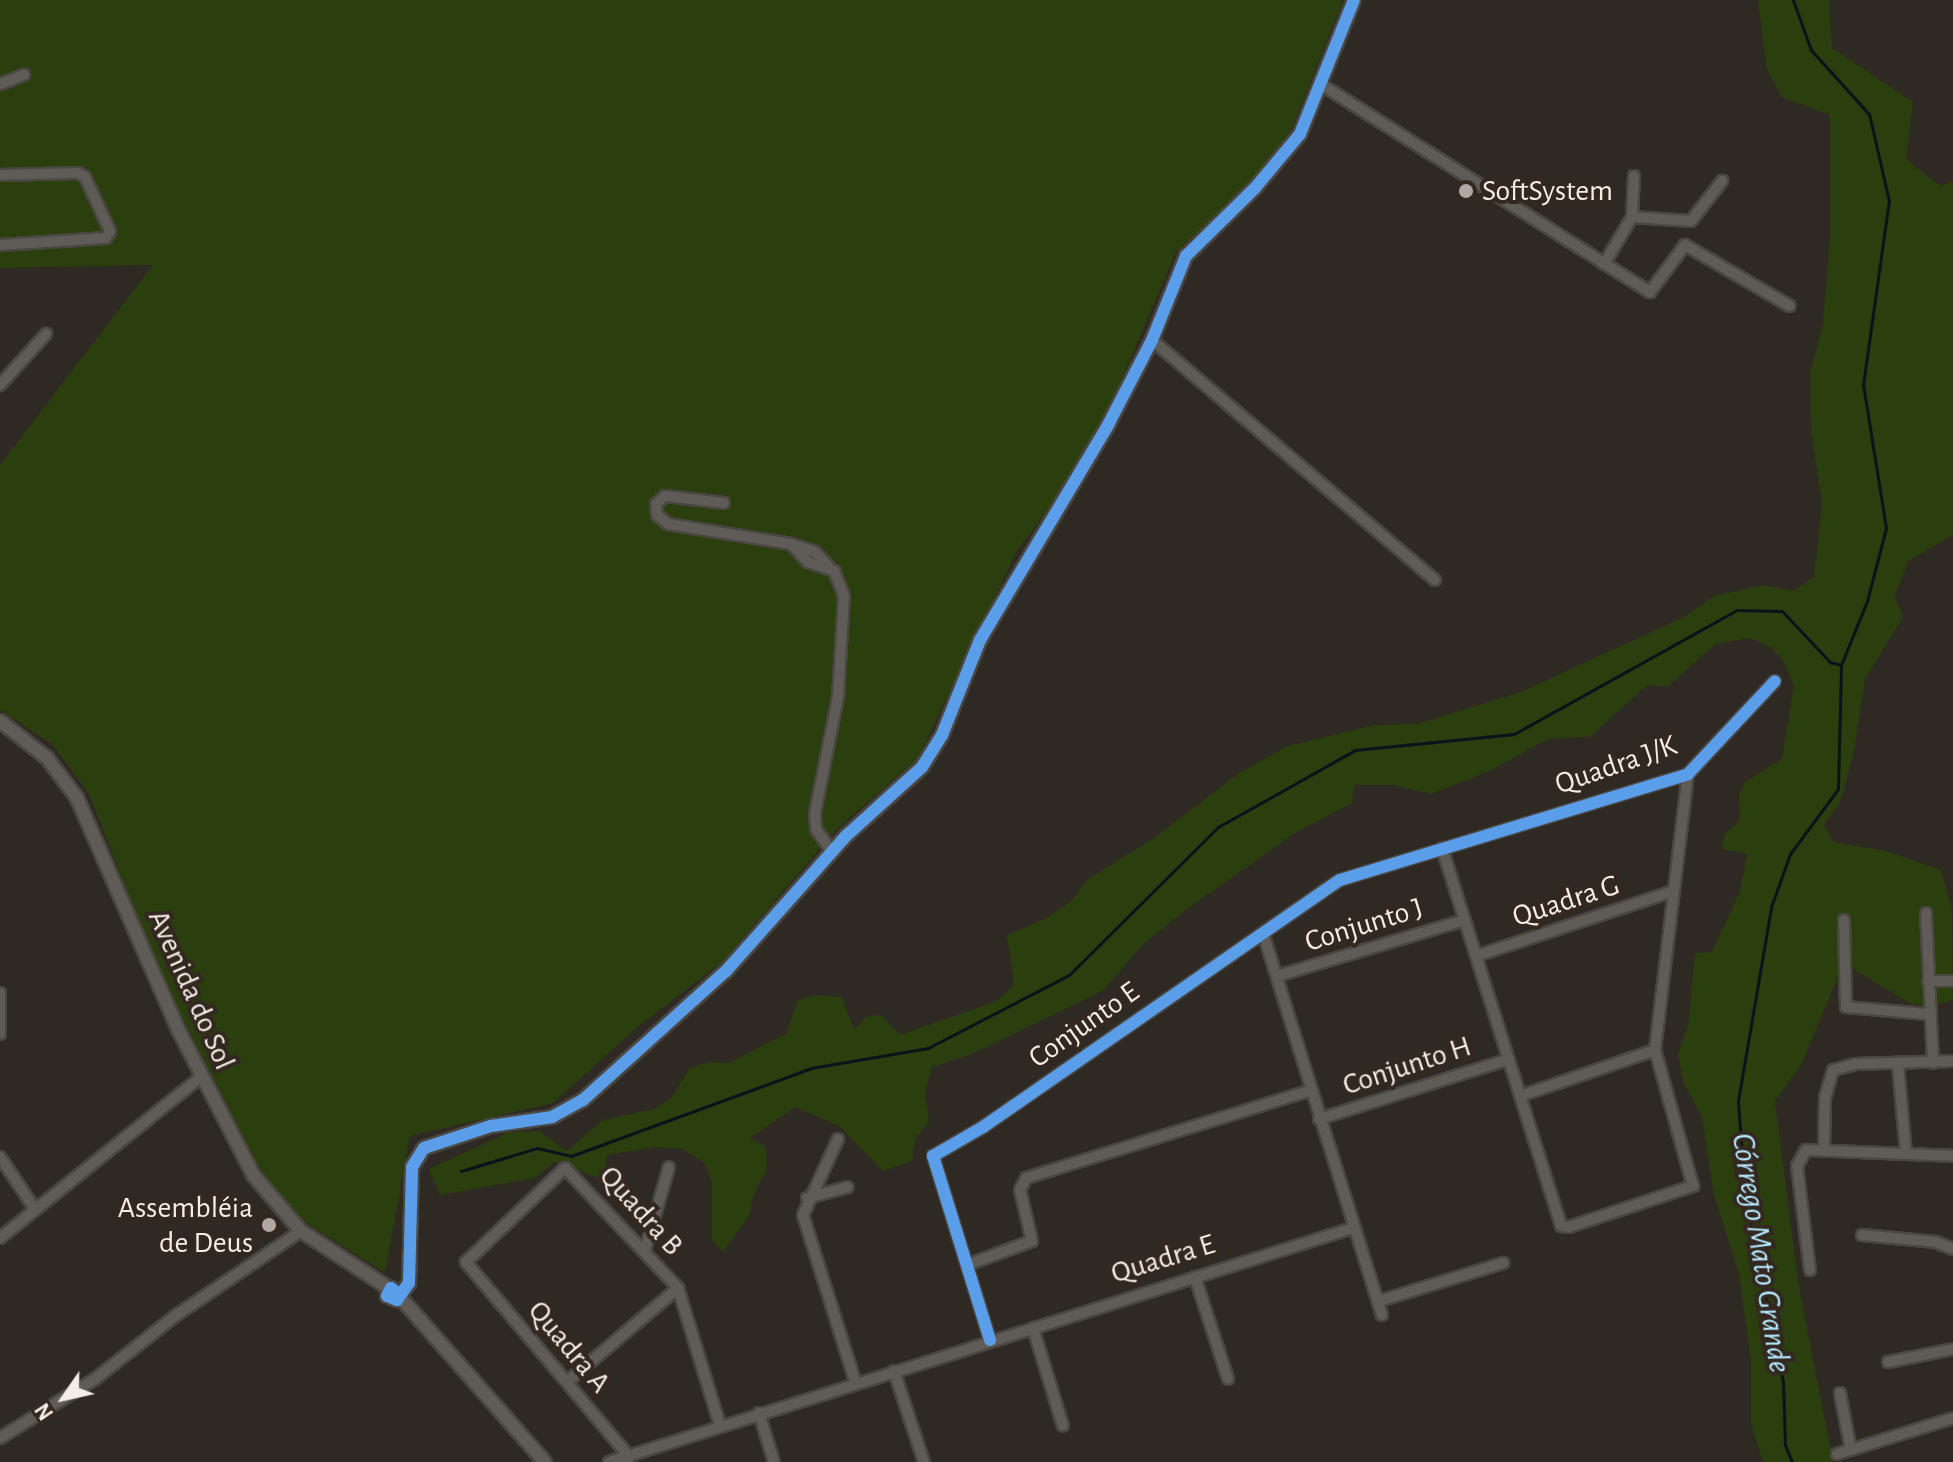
<!DOCTYPE html>
<html>
<head>
<meta charset="utf-8">
<style>
	body { margin:0 }
	#map { position:relative; width:1953px; height:1462px; overflow:hidden; background:#2f2924; font-family:"Alegreya Sans",sans-serif }
	div>[style] { position:absolute }
	[style*='--x'] { left:calc(var(--x)*1px); top:calc(var(--y)*1px); width:calc(var(--w)*1px); rotate:calc(var(--a)*1deg) }
	.green>* { inset:0; background:#2a3e0e }
	.stream>* { height:3px; margin:-1.5px; padding:0 1.5px; transform-origin:1.5px; border-radius:1.5px; background:#081419 }
	.roads { filter:drop-shadow(2px 0 #4a4642) drop-shadow(-2px 0 #4a4642) drop-shadow(0 2px #4a4642) drop-shadow(0 -2px #4a4642) }
	.minor>* { height:10px; margin:-5px; padding:0 5px; transform-origin:5px; border-radius:5px; background:#5f5b57 }
	.tertiary>* { height:12px; margin:-6px; padding:0 6px; transform-origin:6px; border-radius:6px; background:#5f5b57 }
	.cycleway>* { height:12px; margin:-6px; padding:0 6px; transform-origin:6px; border-radius:6px; background:#5a9eea }
	.dots>* { width:22px; height:22px; translate:-50% -50%; box-sizing:border-box; border:4px solid #332820; border-radius:50% }
	span { translate:-50% -50%; white-space:nowrap; text-align:center; line-height:1.15; -webkit-text-stroke:8px #332820; paint-order:stroke }
	.poi-label { font-size:30px; color:#f4ede8 }
	.left { translate:0 -50%; text-align:left }
	.right { translate:-100% -50%; text-align:right }
	.street-label { font-size:30px; color:#f4ede8 }
	.water-label { font-size:32px; color:#b4e7fb; font-style:italic }
	.north { position:absolute; left:24px; top:1358px; width:80px; height:80px; -webkit-text-stroke:6px #332820; paint-order:stroke; rotate:236deg; font-size:22px; font-weight:700; line-height:32px; text-align:center; color:#f4ede8 }
	.north::after { content:''; display:block; margin:auto; width:28px; height:36px; background:#f4ede8; clip-path:polygon(50% 0,100% 100%,50% 72%,0 100%) }
</style>
</head>
<body>
<div id="map">
	<div class="green">
		<div style="clip-path:polygon(0 0,1343px 0,1292px 128px,1255px 180px,1176px 252px,1099px 433px,1080px 467px,1017px 551px,918px 758px,837px 829px,721px 963px,641px 1024px,553px 1103px,410px 1136px,385px 1273px,301px 1220px,263px 1175px,157px 968px,89px 794px,53px 745px,0 710px,0 465px,153px 265px,0 268px)"></div>
		<div style="clip-path:polygon(1758px 0,1829px 0,1832px 48px,1913px 102px,1906px 159px,1940px 186px,1953px 181px,1953px 535px,1908px 561px,1895px 596px,1903px 617px,1865px 679px,1854px 752px,1840px 803px,1824px 824px,1833px 842px,1886px 851px,1941px 870px,1952px 909px,1953px 1000px,1929px 1007px,1909px 1003px,1850px 967px,1839px 975px,1801px 1065px,1775px 1101px,1798px 1281px,1833px 1462px,1763px 1462px,1751px 1424px,1751px 1361px,1739px 1274px,1714px 1195px,1702px 1117px,1683px 1082px,1678px 1053px,1688px 1027px,1695px 953px,1712px 952px,1740px 891px,1747px 854px,1722px 849px,1724px 835px,1740px 820px,1739px 794px,1745px 782px,1782px 759px,1794px 686px,1784px 662px,1770px 647px,1750px 638px,1715px 644px,1667px 687px,1647px 685px,1590px 737px,1547px 739px,1494px 769px,1431px 794px,1394px 785px,1354px 785px,1352px 803px,1295px 833px,1183px 912px,1141px 946px,1104px 990px,974px 1053px,932px 1067px,925px 1093px,929px 1121px,915px 1139px,912px 1161px,883px 1171px,839px 1126px,795px 1107px,750px 1138px,766px 1147px,767px 1170px,755px 1191px,749px 1216px,723px 1252px,712px 1240px,712px 1182px,705px 1164px,683px 1149px,655px 1147px,607px 1155px,603px 1180px,555px 1162px,534px 1178px,440px 1195px,429px 1169px,509px 1132px,539px 1131px,567px 1151px,603px 1120px,655px 1109px,672px 1097px,689px 1069px,708px 1062px,729px 1063px,786px 1034px,798px 1000px,815px 995px,842px 997px,854px 1030px,867px 1016px,881px 1015px,900px 1035px,997px 1001px,1014px 985px,1007px 935px,1047px 918px,1072px 900px,1088px 879px,1154px 838px,1239px 773px,1288px 746px,1375px 725px,1417px 724px,1521px 692px,1684px 617px,1714px 596px,1763px 585px,1793px 591px,1814px 577px,1822px 503px,1811px 431px,1810px 373px,1823px 324px,1830px 237px,1830px 115px,1782px 97px,1767px 70px)"></div>
	</div>
	<div class="stream">
		<div style="--x:461;--y:1171;--w:79;--a:-16.8"></div>
		<div style="--x:537;--y:1148;--w:35;--a:13"></div>
		<div style="--x:571;--y:1156;--w:256;--a:-20.1"></div>
		<div style="--x:811;--y:1068;--w:119;--a:-9.7"></div>
		<div style="--x:928;--y:1048;--w:159;--a:-27.4"></div>
		<div style="--x:1069;--y:975;--w:210;--a:-44.8"></div>
		<div style="--x:1218;--y:827;--w:157;--a:-29.3"></div>
		<div style="--x:1355;--y:750;--w:160;--a:-5.7"></div>
		<div style="--x:1514;--y:734;--w:255;--a:-29.1"></div>
		<div style="--x:1737;--y:610;--w:45;--a:1.3"></div>
		<div style="--x:1782;--y:611;--w:70;--a:46.7"></div>
		<div style="--x:1830;--y:662;--w:11;--a:15"></div>
		<div style="--x:1792;--y:1462;--w:18;--a:-112"></div>
		<div style="--x:1785;--y:1445;--w:63;--a:-91.8"></div>
		<div style="--x:1783;--y:1382;--w:193;--a:-101.4"></div>
		<div style="--x:1745;--y:1193;--w:92;--a:-94.4"></div>
		<div style="--x:1738;--y:1101;--w:197;--a:-80.3"></div>
		<div style="--x:1771;--y:907;--w:56;--a:-70.3"></div>
		<div style="--x:1790;--y:854;--w:81;--a:-53.6"></div>
		<div style="--x:1838;--y:789;--w:124;--a:-88.6"></div>
		<div style="--x:1841;--y:665;--w:69;--a:-67.9"></div>
		<div style="--x:1867;--y:601;--w:75;--a:-75.4"></div>
		<div style="--x:1886;--y:528;--w:145;--a:-99.1"></div>
		<div style="--x:1863;--y:385;--w:186;--a:-82"></div>
		<div style="--x:1889;--y:201;--w:89;--a:-102.9"></div>
		<div style="--x:1869;--y:114;--w:86;--a:-132.2"></div>
		<div style="--x:1811;--y:50;--w:53;--a:-109.8"></div>
	</div>
	<div class="roads">
		<div class="minor">
			<div style="--x:0;--y:84;--w:26;--a:-21"></div>
			<div style="--x:1322;--y:85;--w:388;--a:32.3"></div>
			<div style="--x:1650;--y:292;--w:59;--a:-53.3"></div>
			<div style="--x:1685;--y:245;--w:121;--a:30.2"></div>
			<div style="--x:0;--y:175;--w:78;--a:-1.5"></div>
			<div style="--x:78;--y:173;--w:8;--a:30"></div>
			<div style="--x:85;--y:177;--w:60;--a:65.2"></div>
			<div style="--x:110;--y:231;--w:8;--a:120"></div>
			<div style="--x:106;--y:238;--w:106;--a:176.2"></div>
			<div style="--x:1632;--y:217;--w:41;--a:-87.2"></div>
			<div style="--x:1604;--y:264;--w:55;--a:-59.2"></div>
			<div style="--x:1632;--y:217;--w:59;--a:3.9"></div>
			<div style="--x:1691;--y:221;--w:51;--a:-52.2"></div>
			<div style="--x:1152;--y:340;--w:371;--a:40.3"></div>
			<div style="--x:0;--y:385;--w:69;--a:-48"></div>
			<div style="--x:724;--y:503;--w:59;--a:-173.2"></div>
			<div style="--x:665;--y:496;--w:12;--a:138"></div>
			<div style="--x:656;--y:504;--w:11;--a:85"></div>
			<div style="--x:657;--y:515;--w:14;--a:39"></div>
			<div style="--x:668;--y:524;--w:125;--a:9.2"></div>
			<div style="--x:791;--y:544;--w:25;--a:47"></div>
			<div style="--x:808;--y:562;--w:28;--a:19"></div>
			<div style="--x:834;--y:571;--w:27;--a:68"></div>
			<div style="--x:844;--y:596;--w:101;--a:93.4"></div>
			<div style="--x:838;--y:697;--w:118;--a:101.2"></div>
			<div style="--x:815;--y:813;--w:16;--a:86"></div>
			<div style="--x:816;--y:829;--w:28;--a:55"></div>
			<div style="--x:791;--y:544;--w:25;--a:18"></div>
			<div style="--x:815;--y:552;--w:19;--a:47"></div>
			<div style="--x:1442;--y:848;--w:396;--a:72.5"></div>
			<div style="--x:1561;--y:1226;--w:8;--a:7"></div>
			<div style="--x:1569;--y:1227;--w:131;--a:-18.3"></div>
			<div style="--x:1693;--y:1186;--w:141;--a:-105.6"></div>
			<div style="--x:1655;--y:1050;--w:278;--a:-83.2"></div>
			<div style="--x:1926;--y:913;--w:150;--a:87.3"></div>
			<div style="--x:1844;--y:920;--w:87;--a:88.7"></div>
			<div style="--x:1846;--y:1007;--w:81;--a:4.9"></div>
			<div style="--x:1263;--y:933;--w:400;--a:72.7"></div>
			<div style="--x:1476;--y:956;--w:205;--a:-18.2"></div>
			<div style="--x:1277;--y:976;--w:196;--a:-16.6"></div>
			<div style="--x:1928;--y:981;--w:25;--a:0"></div>
			<div style="--x:0;--y:993;--w:41;--a:90"></div>
			<div style="--x:1898;--y:1065;--w:88;--a:84.8"></div>
			<div style="--x:1520;--y:1096;--w:143;--a:-18.8"></div>
			<div style="--x:1319;--y:1119;--w:199;--a:-17.5"></div>
			<div style="--x:838;--y:1139;--w:84;--a:114.7"></div>
			<div style="--x:803;--y:1215;--w:174;--a:72.6"></div>
			<div style="--x:1824;--y:1149;--w:51;--a:-88.9"></div>
			<div style="--x:1825;--y:1098;--w:29;--a:-74"></div>
			<div style="--x:1833;--y:1070;--w:23;--a:-15"></div>
			<div style="--x:1855;--y:1064;--w:98;--a:-1.8"></div>
			<div style="--x:0;--y:1157;--w:63;--a:56.1"></div>
			<div style="--x:807;--y:1198;--w:42;--a:-15"></div>
			<div style="--x:1862;--y:1235;--w:74;--a:5.4"></div>
			<div style="--x:1936;--y:1242;--w:18;--a:22"></div>
			<div style="--x:0;--y:1238;--w:258;--a:-38.7"></div>
			<div style="--x:645;--y:1250;--w:86;--a:-73.9"></div>
			<div style="--x:967;--y:1265;--w:69;--a:-20.3"></div>
			<div style="--x:1032;--y:1241;--w:52;--a:-103.2"></div>
			<div style="--x:1020;--y:1190;--w:13;--a:-63"></div>
			<div style="--x:1026;--y:1178;--w:299;--a:-17.1"></div>
			<div style="--x:1810;--y:1270;--w:105;--a:-97.1"></div>
			<div style="--x:1797;--y:1166;--w:18;--a:-61"></div>
			<div style="--x:1806;--y:1150;--w:147;--a:2.3"></div>
			<div style="--x:1195;--y:1277;--w:107;--a:72.1"></div>
			<div style="--x:1379;--y:1301;--w:130;--a:-17"></div>
			<div style="--x:1033;--y:1328;--w:102;--a:73"></div>
			<div style="--x:990;--y:1340;--w:193;--a:-107.2"></div>
			<div style="--x:933;--y:1156;--w:58;--a:-30.1"></div>
			<div style="--x:983;--y:1127;--w:434;--a:-34.7"></div>
			<div style="--x:1340;--y:880;--w:364;--a:-16.9"></div>
			<div style="--x:1688;--y:774;--w:127;--a:-46.9"></div>
			<div style="--x:1888;--y:1362;--w:66;--a:-11.3"></div>
			<div style="--x:894;--y:1371;--w:96;--a:71.8"></div>
			<div style="--x:568;--y:1381;--w:144;--a:-40.2"></div>
			<div style="--x:1840;--y:1393;--w:58;--a:79.1"></div>
			<div style="--x:759;--y:1413;--w:51;--a:73"></div>
			<div style="--x:0;--y:1438;--w:112;--a:-31.8"></div>
			<div style="--x:95;--y:1379;--w:102;--a:-38.2"></div>
			<div style="--x:175;--y:1316;--w:152;--a:-34"></div>
			<div style="--x:1837;--y:1454;--w:121;--a:-17.2"></div>
			<div style="--x:609;--y:1462;--w:780;--a:-17.46"></div>
			<div style="--x:628;--y:1462;--w:8;--a:-97"></div>
			<div style="--x:627;--y:1454;--w:251;--a:-130"></div>
			<div style="--x:466;--y:1262;--w:137;--a:-43.5"></div>
			<div style="--x:565;--y:1168;--w:165;--a:46.7"></div>
			<div style="--x:678;--y:1288;--w:143;--a:73"></div>
		</div>
		<div class="tertiary">
			<div style="--x:0;--y:721;--w:60;--a:38.2"></div>
			<div style="--x:47;--y:758;--w:50;--a:53.1"></div>
			<div style="--x:77;--y:798;--w:252;--a:66.4"></div>
			<div style="--x:178;--y:1029;--w:165;--a:62.7"></div>
			<div style="--x:254;--y:1176;--w:72;--a:49.5"></div>
			<div style="--x:301;--y:1231;--w:106;--a:33.1"></div>
			<div style="--x:399;--y:1294;--w:10;--a:-143"></div>
			<div style="--x:391;--y:1288;--w:9;--a:117"></div>
			<div style="--x:387;--y:1296;--w:11;--a:22"></div>
			<div style="--x:397;--y:1300;--w:21;--a:-55"></div>
			<div style="--x:409;--y:1283;--w:116;--a:-88.5"></div>
			<div style="--x:412;--y:1167;--w:22;--a:-58"></div>
			<div style="--x:424;--y:1148;--w:71;--a:-18.2"></div>
			<div style="--x:491;--y:1126;--w:62;--a:-8.4"></div>
			<div style="--x:552;--y:1117;--w:35;--a:-29"></div>
			<div style="--x:583;--y:1100;--w:193;--a:-42.1"></div>
			<div style="--x:726;--y:971;--w:181;--a:-48.4"></div>
			<div style="--x:846;--y:836;--w:103;--a:-42.2"></div>
			<div style="--x:922;--y:767;--w:38;--a:-58"></div>
			<div style="--x:942;--y:735;--w:102;--a:-68.2"></div>
			<div style="--x:980;--y:640;--w:250;--a:-59.2"></div>
			<div style="--x:1108;--y:425;--w:96;--a:-62.6"></div>
			<div style="--x:1152;--y:340;--w:91;--a:-68"></div>
			<div style="--x:1186;--y:256;--w:97;--a:-44.6"></div>
			<div style="--x:1255;--y:188;--w:70;--a:-50.2"></div>
			<div style="--x:1300;--y:134;--w:144;--a:-68.1"></div>
			<div style="--x:399;--y:1296;--w:221;--a:48.7"></div>
		</div>
	</div>
	<div class="cycleway">
		<div style="--x:399;--y:1294;--w:10;--a:-143"></div>
		<div style="--x:391;--y:1288;--w:9;--a:117"></div>
		<div style="--x:387;--y:1296;--w:11;--a:22"></div>
		<div style="--x:397;--y:1300;--w:21;--a:-55"></div>
		<div style="--x:409;--y:1283;--w:116;--a:-88.5"></div>
		<div style="--x:412;--y:1167;--w:22;--a:-58"></div>
		<div style="--x:424;--y:1148;--w:71;--a:-18.2"></div>
		<div style="--x:491;--y:1126;--w:62;--a:-8.4"></div>
		<div style="--x:552;--y:1117;--w:35;--a:-29"></div>
		<div style="--x:583;--y:1100;--w:193;--a:-42.1"></div>
		<div style="--x:726;--y:971;--w:181;--a:-48.4"></div>
		<div style="--x:846;--y:836;--w:103;--a:-42.2"></div>
		<div style="--x:922;--y:767;--w:38;--a:-58"></div>
		<div style="--x:942;--y:735;--w:102;--a:-68.2"></div>
		<div style="--x:980;--y:640;--w:250;--a:-59.2"></div>
		<div style="--x:1108;--y:425;--w:96;--a:-62.6"></div>
		<div style="--x:1152;--y:340;--w:91;--a:-68"></div>
		<div style="--x:1186;--y:256;--w:97;--a:-44.6"></div>
		<div style="--x:1255;--y:188;--w:70;--a:-50.2"></div>
		<div style="--x:1300;--y:134;--w:144;--a:-68.1"></div>
		<div style="--x:990;--y:1340;--w:193;--a:-107.2"></div>
		<div style="--x:933;--y:1156;--w:58;--a:-30.1"></div>
		<div style="--x:983;--y:1127;--w:434;--a:-34.7"></div>
		<div style="--x:1340;--y:880;--w:364;--a:-16.9"></div>
		<div style="--x:1688;--y:774;--w:127;--a:-46.9"></div>
	</div>
	<div class="dots">
		<div style="left:1466px;top:191px;background:#afa8a3"></div>
		<div style="left:269px;top:1225px;background:#afa8a3"></div>
	</div>
	<div class="poi-label">
		<span class="left" style="left:1482px;top:191px">SoftSystem</span>
		<span class="right" style="left:253px;top:1225px">Assembléia<br>de Deus</span>
	</div>
	<div class="street-label">
		<span style="left:1616px;top:765px;rotate:-19deg">Quadra J/K</span>
		<span style="left:1566px;top:901px;rotate:-18deg">Quadra G</span>
		<span style="left:1364px;top:925px;rotate:-17deg">Conjunto J</span>
		<span style="left:191px;top:990px;rotate:66deg">Avenida do Sol</span>
		<span style="left:1084px;top:1025px;rotate:-35deg">Conjunto E</span>
		<span style="left:1407px;top:1066px;rotate:-18deg">Conjunto H</span>
		<span style="left:641px;top:1211px;rotate:48deg">Quadra B</span>
		<span style="left:1163px;top:1259px;rotate:-17deg">Quadra E</span>
		<span style="left:569px;top:1347px;rotate:50deg">Quadra A</span>
	</div>
	<div class="water-label">
		<span style="left:1761px;top:1253px;rotate:81deg">Córrego Mato Grande</span>
	</div>
	<div class="north">N</div>
</div>
</body>
</html>
